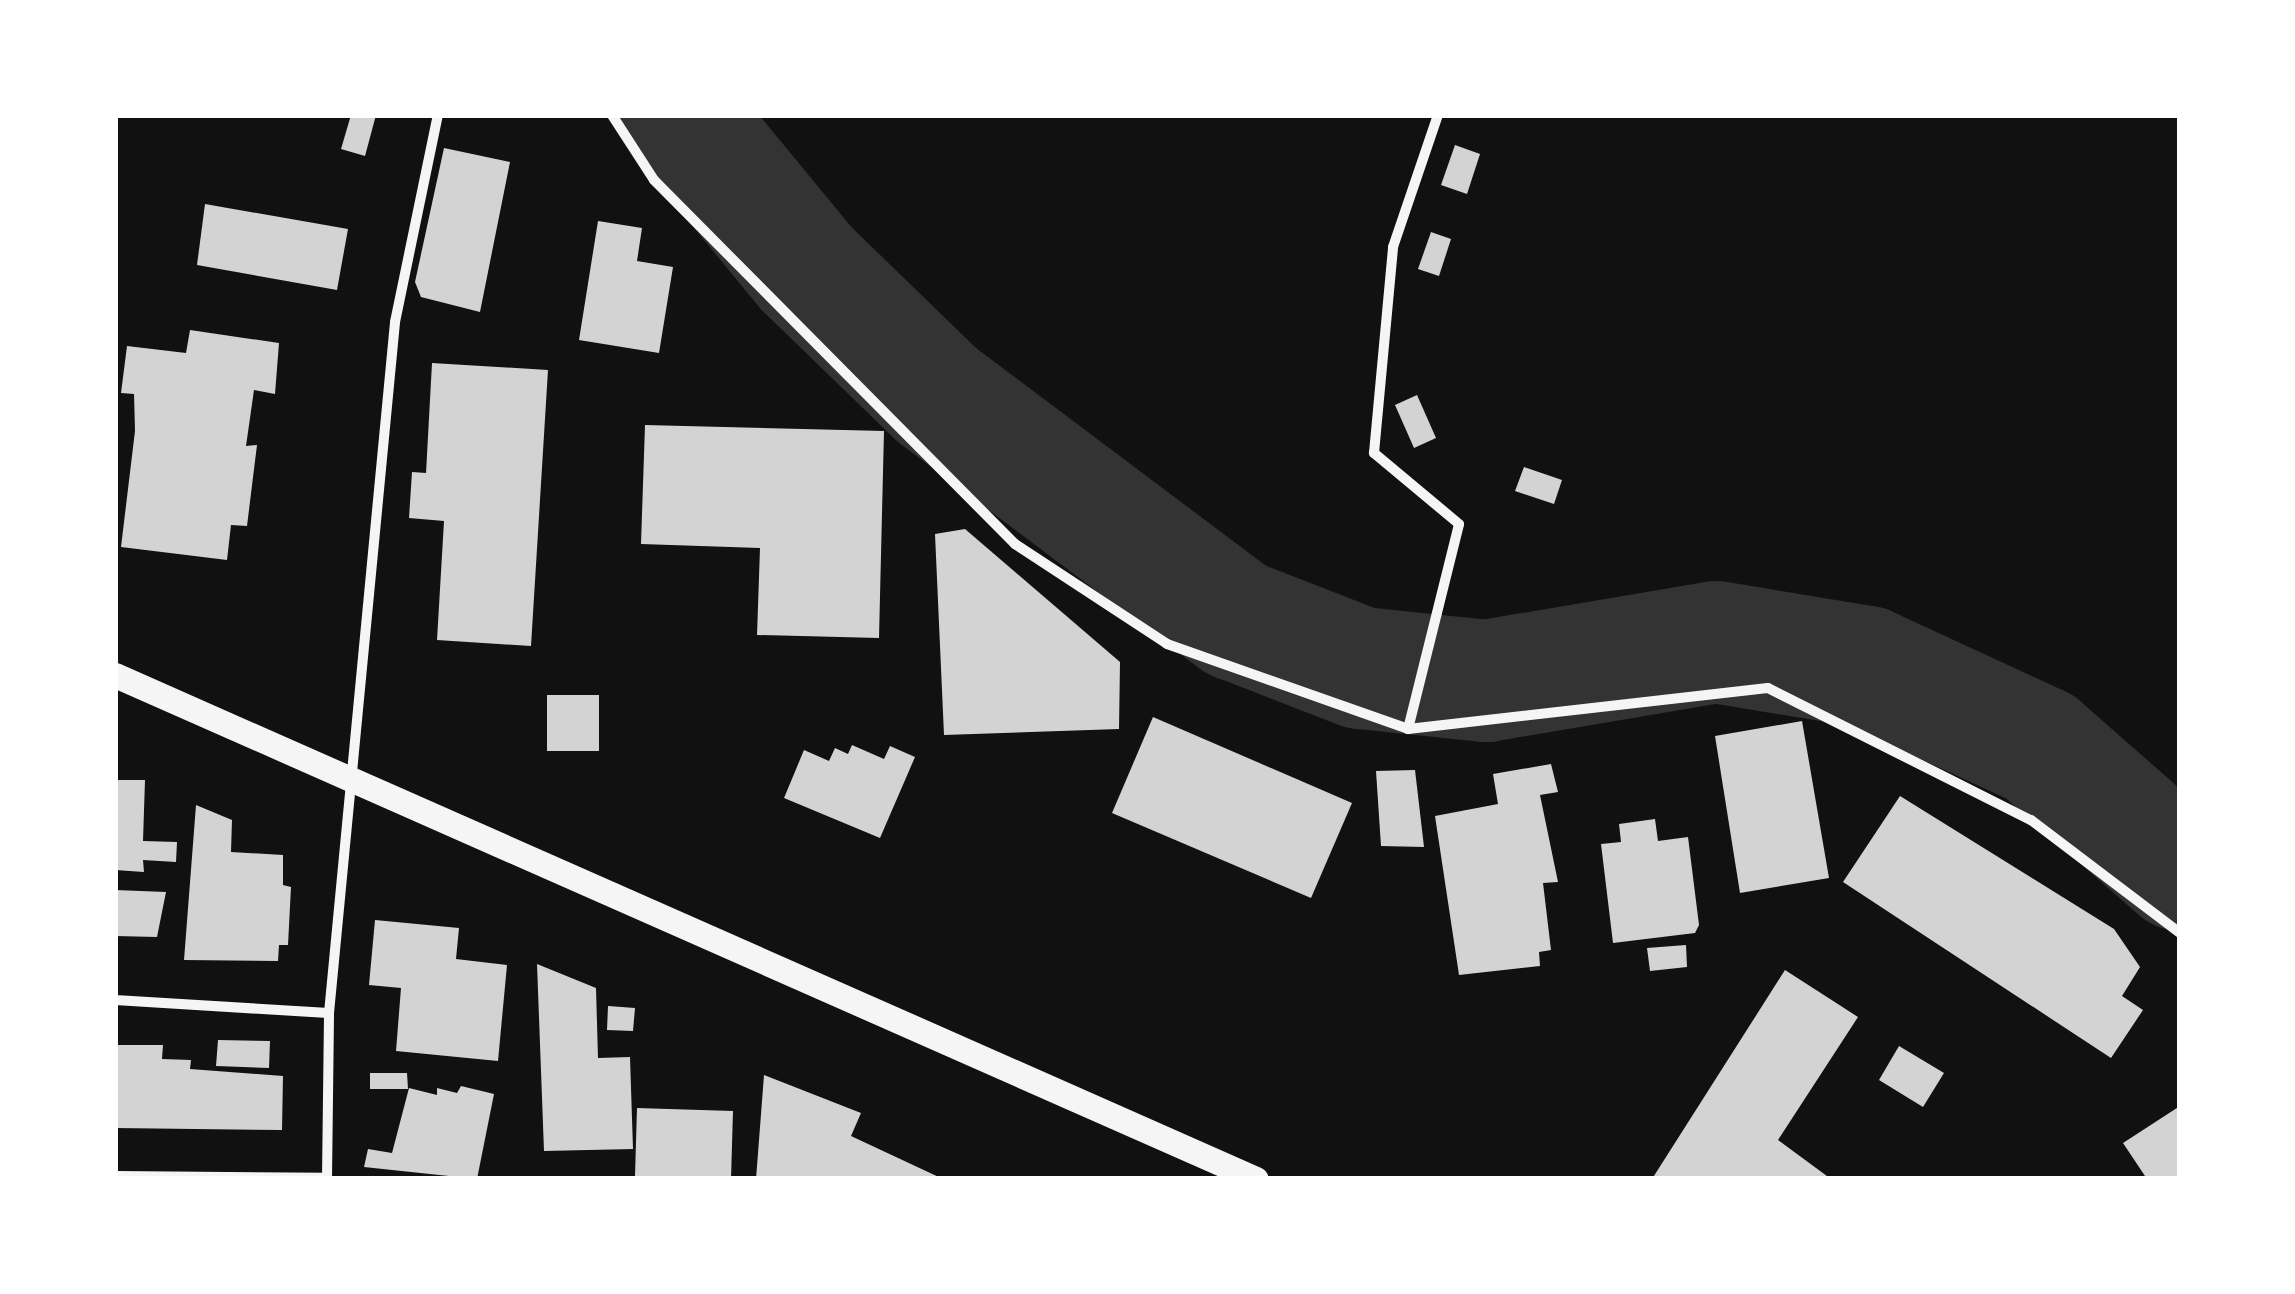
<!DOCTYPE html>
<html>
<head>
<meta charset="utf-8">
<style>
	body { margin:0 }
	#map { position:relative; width:2295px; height:1294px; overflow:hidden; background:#111; font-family:"Source Serif 4",serif }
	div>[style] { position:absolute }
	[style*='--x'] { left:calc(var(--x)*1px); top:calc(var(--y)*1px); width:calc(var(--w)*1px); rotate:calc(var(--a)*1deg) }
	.river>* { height:122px; margin:-61px; padding:0 61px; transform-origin:61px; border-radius:61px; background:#333 }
	.building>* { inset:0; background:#d3d3d3 }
	.minor>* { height:10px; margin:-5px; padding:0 5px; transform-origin:5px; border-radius:5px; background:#f5f5f5 }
	.primary>* { height:25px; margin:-12.5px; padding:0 12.5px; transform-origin:12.5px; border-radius:12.5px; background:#f5f5f5 }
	span { translate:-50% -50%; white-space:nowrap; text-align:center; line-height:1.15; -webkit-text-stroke:8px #fff; paint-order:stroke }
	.frame { position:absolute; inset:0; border:118px solid #fff; pointer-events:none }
</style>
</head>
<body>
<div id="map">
	<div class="river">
		<div style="--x:680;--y:115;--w:200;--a:50.5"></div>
		<div style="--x:807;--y:269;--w:181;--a:44.1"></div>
		<div style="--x:937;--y:395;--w:375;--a:36.9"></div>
		<div style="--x:1237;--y:620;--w:133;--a:21.2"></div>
		<div style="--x:1361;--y:668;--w:126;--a:5.9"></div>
		<div style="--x:1486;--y:681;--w:233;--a:-9.6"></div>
		<div style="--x:1716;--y:642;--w:153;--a:9.4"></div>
		<div style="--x:1867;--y:667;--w:191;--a:24.8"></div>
		<div style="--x:2040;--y:747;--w:186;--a:41.3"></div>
	</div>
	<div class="building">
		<div style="clip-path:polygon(351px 115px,376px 115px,365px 156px,341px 149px)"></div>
		<div style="clip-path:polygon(1455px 145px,1480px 154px,1467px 194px,1441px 185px)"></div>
		<div style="clip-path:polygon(444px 148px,510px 162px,480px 312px,421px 297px,415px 282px)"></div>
		<div style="clip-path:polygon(205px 204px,348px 229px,337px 290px,197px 265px)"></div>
		<div style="clip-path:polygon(598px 221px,642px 228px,637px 261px,673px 267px,659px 353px,579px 340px)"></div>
		<div style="clip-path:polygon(1431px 232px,1451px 239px,1439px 276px,1418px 269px)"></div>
		<div style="clip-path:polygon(190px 330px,279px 343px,275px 394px,254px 390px,246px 446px,257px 445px,247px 526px,231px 525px,227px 560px,121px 547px,135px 431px,134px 394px,121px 393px,127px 346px,186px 353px)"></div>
		<div style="clip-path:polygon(432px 363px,548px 370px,531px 646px,437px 640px,444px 521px,409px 518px,412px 472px,426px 473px)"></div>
		<div style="clip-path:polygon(1417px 395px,1436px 438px,1414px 448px,1395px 405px)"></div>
		<div style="clip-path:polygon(645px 425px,884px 431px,879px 638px,757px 635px,760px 548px,641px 544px)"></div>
		<div style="clip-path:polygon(1524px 467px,1562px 480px,1554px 504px,1515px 491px)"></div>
		<div style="clip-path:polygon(965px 529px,1120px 662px,1119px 729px,944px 735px,935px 534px)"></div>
		<div style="clip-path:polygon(547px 695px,599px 695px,599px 751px,547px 751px)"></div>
		<div style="clip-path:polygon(1153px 717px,1352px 803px,1311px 898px,1112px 813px)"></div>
		<div style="clip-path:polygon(1802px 721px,1829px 878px,1740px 893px,1715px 736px)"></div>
		<div style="clip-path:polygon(852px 745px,884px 759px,890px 746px,915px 757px,880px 838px,784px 798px,804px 750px,829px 761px,835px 748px,848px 754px)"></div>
		<div style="clip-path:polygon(1551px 764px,1558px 792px,1540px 795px,1558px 882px,1543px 883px,1551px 950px,1539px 952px,1540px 966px,1459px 975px,1435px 816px,1498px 804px,1493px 774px)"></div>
		<div style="clip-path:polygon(1415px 770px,1424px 847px,1381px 846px,1376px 771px)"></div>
		<div style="clip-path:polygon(115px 780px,145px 780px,143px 841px,177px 842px,176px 862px,143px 860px,144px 872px,115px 870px)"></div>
		<div style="clip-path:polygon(1900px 796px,2114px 929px,2140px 967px,2122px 996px,2143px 1010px,2111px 1058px,1843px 882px)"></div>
		<div style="clip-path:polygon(196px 805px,232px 820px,231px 852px,283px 855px,283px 885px,291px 887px,288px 945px,279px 945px,278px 961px,184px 960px)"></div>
		<div style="clip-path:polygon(1655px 819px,1658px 841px,1688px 837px,1699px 925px,1695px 933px,1613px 943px,1601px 844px,1621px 842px,1619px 824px)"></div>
		<div style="clip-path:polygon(115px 890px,166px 892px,157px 937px,115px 936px)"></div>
		<div style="clip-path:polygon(375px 920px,459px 928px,456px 959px,507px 965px,498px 1061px,396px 1051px,401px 988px,369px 985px)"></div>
		<div style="clip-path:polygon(1686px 945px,1687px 967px,1650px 971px,1647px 948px)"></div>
		<div style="clip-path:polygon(537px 964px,596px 988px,598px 1058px,630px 1057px,633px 1149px,544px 1151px)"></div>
		<div style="clip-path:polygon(1785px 970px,1858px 1017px,1778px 1140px,1831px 1179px,1652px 1179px)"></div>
		<div style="clip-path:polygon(608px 1006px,635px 1008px,633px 1031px,607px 1030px)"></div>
		<div style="clip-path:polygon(218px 1040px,270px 1041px,269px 1068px,216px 1066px)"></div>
		<div style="clip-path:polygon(115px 1045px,163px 1045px,162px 1059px,191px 1060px,190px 1069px,283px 1076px,282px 1130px,115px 1128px)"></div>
		<div style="clip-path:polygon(1899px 1046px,1944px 1073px,1923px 1107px,1879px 1080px)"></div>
		<div style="clip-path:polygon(370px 1073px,407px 1073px,408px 1089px,370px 1089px)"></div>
		<div style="clip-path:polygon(764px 1075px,861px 1113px,851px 1136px,943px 1179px,756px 1179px)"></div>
		<div style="clip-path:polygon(461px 1086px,494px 1094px,477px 1179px,364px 1167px,368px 1149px,392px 1153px,409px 1088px,437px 1095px,437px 1088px,457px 1093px)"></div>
		<div style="clip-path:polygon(2180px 1106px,2180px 1179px,2147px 1179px,2123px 1143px)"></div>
		<div style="clip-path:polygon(637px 1108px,733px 1111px,731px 1179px,635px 1176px)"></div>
	</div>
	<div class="minor">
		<div style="--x:612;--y:115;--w:77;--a:57.1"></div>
		<div style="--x:654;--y:180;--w:513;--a:45.24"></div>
		<div style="--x:1015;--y:544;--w:182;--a:33.3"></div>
		<div style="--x:1167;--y:644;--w:256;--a:19.4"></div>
		<div style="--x:1408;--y:729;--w:362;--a:-6.5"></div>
		<div style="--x:1768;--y:688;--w:294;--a:26.7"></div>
		<div style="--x:2031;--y:820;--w:187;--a:37.2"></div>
		<div style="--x:1408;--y:729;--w:211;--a:-76"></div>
		<div style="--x:1459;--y:524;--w:111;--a:-140.1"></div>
		<div style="--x:1374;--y:453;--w:207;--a:-84.7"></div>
		<div style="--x:1393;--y:247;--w:139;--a:-71.2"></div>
		<div style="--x:115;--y:1000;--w:214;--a:3.5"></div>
		<div style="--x:115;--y:1176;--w:212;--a:0.5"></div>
		<div style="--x:327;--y:1179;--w:166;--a:-89.3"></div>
		<div style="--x:329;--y:1013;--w:694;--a:-84.54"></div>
		<div style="--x:395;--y:322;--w:211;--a:-78.3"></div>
	</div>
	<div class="primary">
		<div style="--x:115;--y:675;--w:1247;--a:23.83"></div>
	</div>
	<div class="frame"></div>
</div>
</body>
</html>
